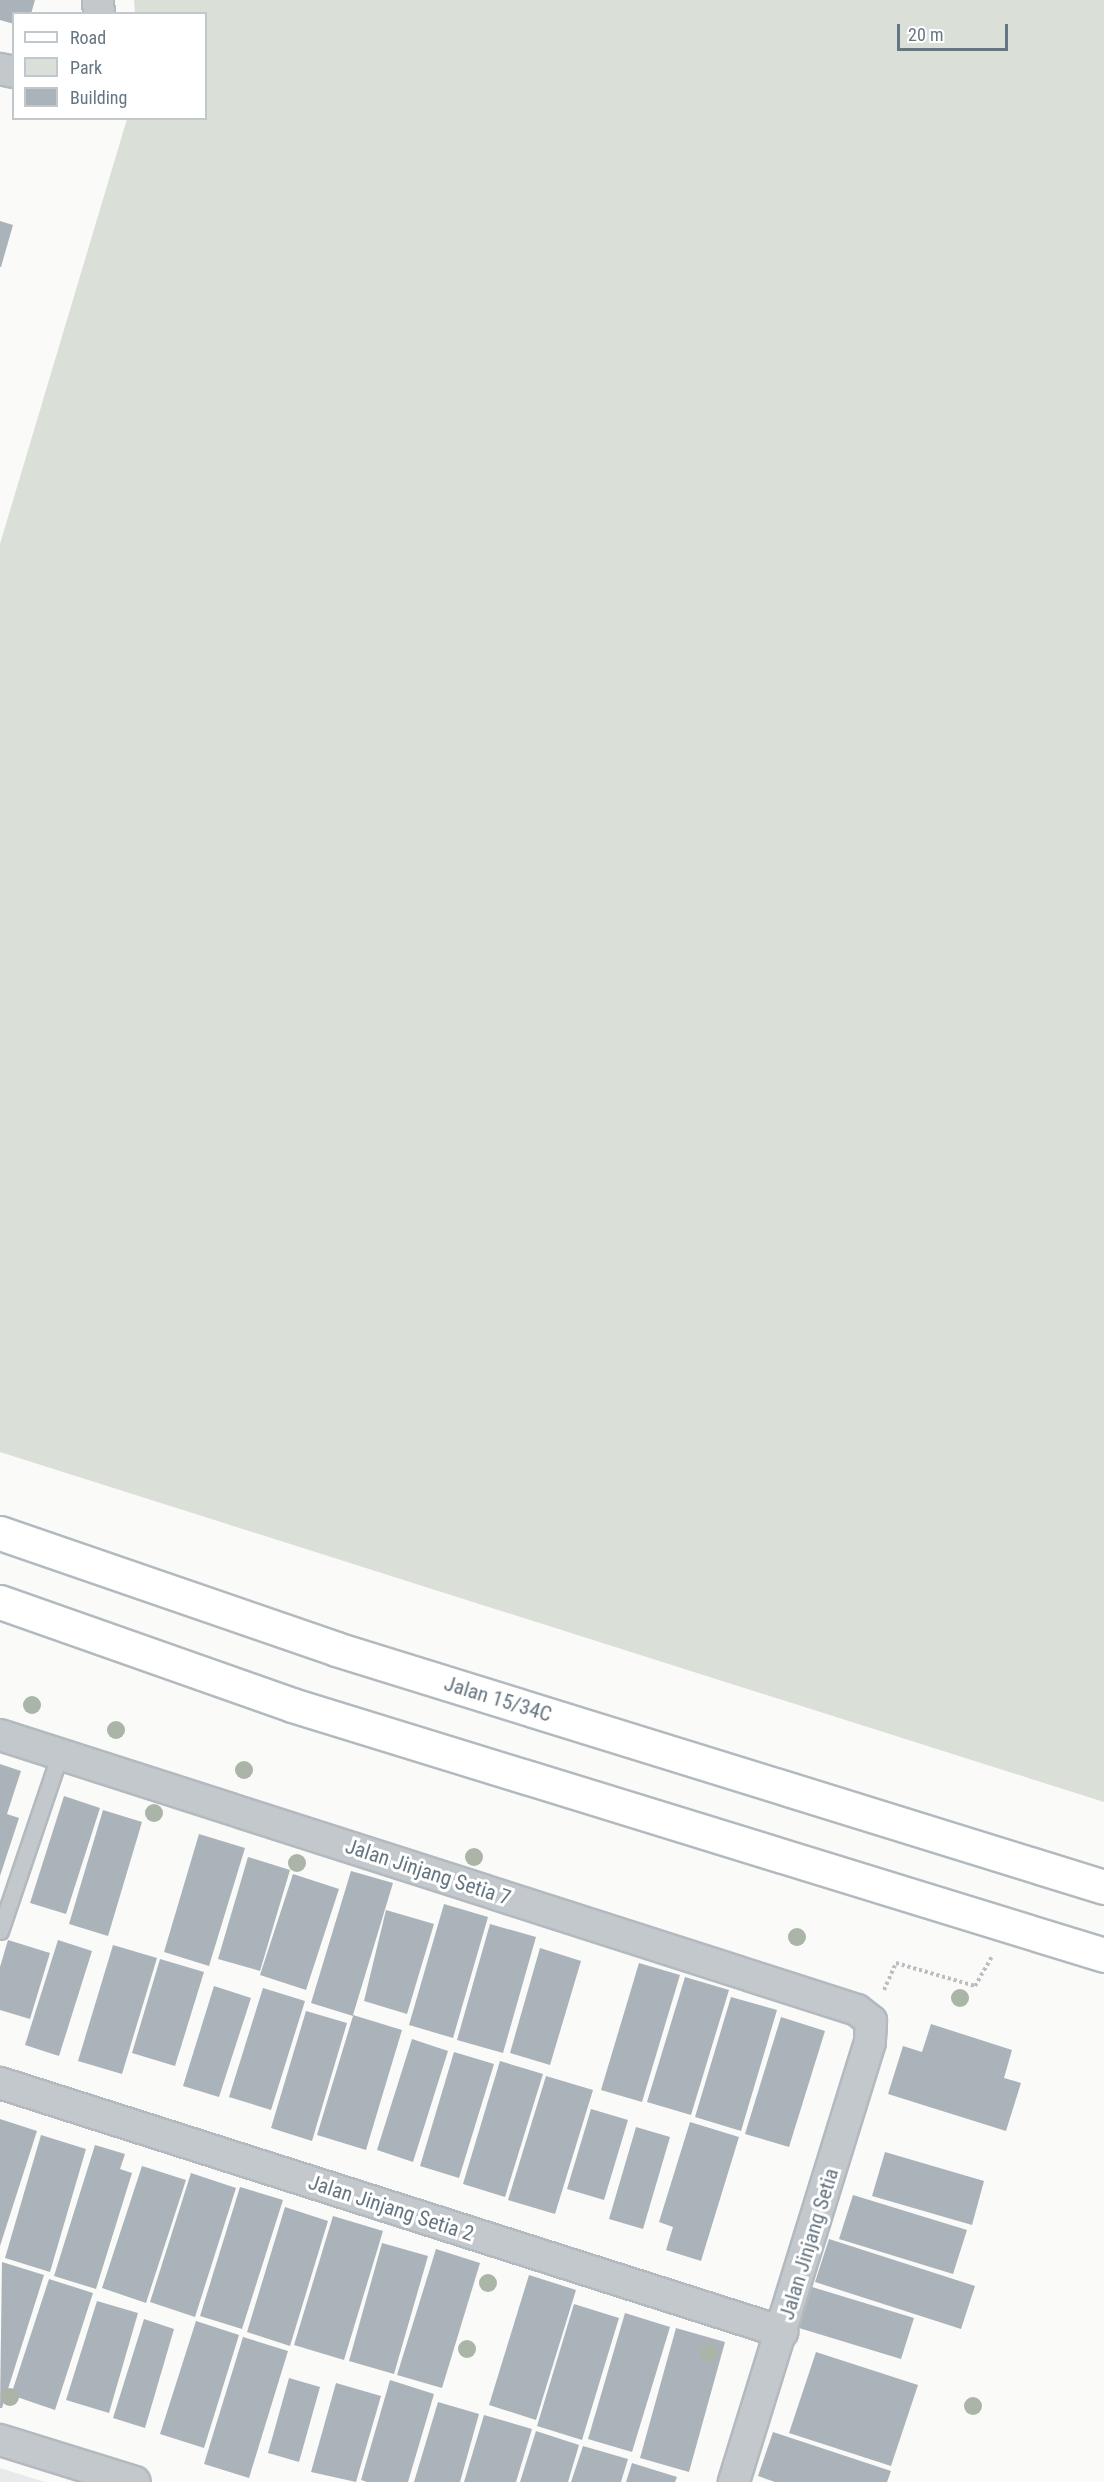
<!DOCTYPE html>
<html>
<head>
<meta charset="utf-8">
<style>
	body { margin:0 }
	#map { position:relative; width:1104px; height:2482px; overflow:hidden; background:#fafaf8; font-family:"Roboto Condensed",sans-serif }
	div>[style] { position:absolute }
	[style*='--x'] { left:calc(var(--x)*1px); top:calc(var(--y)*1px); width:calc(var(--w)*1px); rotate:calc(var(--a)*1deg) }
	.built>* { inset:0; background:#e8e9e9 }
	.green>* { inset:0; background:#dadfd7 }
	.building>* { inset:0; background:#aab3b9 }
	.path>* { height:4px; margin-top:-2px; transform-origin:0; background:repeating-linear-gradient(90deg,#bbbfc2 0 3px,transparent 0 6px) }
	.roads { filter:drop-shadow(2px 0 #b3babf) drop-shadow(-2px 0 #b3babf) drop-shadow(0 2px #b3babf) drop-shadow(0 -2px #b3babf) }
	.lane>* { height:15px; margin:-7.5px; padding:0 7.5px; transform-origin:7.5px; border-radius:7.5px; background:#c3c8cc }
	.street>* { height:30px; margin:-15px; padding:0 15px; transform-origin:15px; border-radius:15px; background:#c3c8cc }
	.secondary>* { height:33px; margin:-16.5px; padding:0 16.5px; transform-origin:16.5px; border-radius:16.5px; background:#fff }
	.trees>* { width:18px; height:18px; margin:-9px; border-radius:50%; background:#aab4a7 }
	span { translate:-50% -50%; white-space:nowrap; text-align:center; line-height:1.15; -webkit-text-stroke:6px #fff; paint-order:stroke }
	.street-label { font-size:21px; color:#657683 }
	.legend { position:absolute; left:12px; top:12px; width:195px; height:108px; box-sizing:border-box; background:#fff; border:2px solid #c1c8cd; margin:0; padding:8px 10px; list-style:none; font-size:18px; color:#657683 }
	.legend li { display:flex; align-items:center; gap:12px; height:30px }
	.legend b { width:30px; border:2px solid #c1c8cd }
	.scale { position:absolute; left:897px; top:24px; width:111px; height:27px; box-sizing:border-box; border:3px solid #657683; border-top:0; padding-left:8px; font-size:18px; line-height:21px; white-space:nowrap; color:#657683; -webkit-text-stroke:4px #fff; paint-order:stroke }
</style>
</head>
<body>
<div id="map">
	<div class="built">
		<div style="clip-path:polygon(0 2468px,45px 2482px,0 2482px)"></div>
	</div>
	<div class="green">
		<div style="clip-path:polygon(134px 0,1104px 0,1104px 1802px,0 1452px,0 544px,127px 119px,206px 118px,206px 14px,135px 13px)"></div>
	</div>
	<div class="building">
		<div style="clip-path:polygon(0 0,35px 0,31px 14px,14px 14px,14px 24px,0 20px)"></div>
		<div style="clip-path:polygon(0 221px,13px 225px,1px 267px,0 267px)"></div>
		<div style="clip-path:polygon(0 1764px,21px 1771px,7px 1814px,19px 1818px,0 1876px)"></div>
		<div style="clip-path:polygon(64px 1796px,100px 1808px,66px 1914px,30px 1903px)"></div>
		<div style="clip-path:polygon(103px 1810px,142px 1822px,108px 1936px,69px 1924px)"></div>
		<div style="clip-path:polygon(199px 1834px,245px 1848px,209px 1966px,164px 1952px)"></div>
		<div style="clip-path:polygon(248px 1857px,290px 1870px,260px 1971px,218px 1959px)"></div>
		<div style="clip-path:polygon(351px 1871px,393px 1883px,353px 2015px,402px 2030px,366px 2150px,317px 2135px,353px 2016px,311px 2003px)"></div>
		<div style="clip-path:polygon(293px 1874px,339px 1889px,306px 1990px,260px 1975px)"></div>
		<div style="clip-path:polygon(444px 1904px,488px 1917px,453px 2038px,409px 2025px)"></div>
		<div style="clip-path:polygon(386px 1910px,434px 1924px,407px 2014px,364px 2001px)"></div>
		<div style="clip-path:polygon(490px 1924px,536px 1937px,503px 2053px,457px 2040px)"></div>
		<div style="clip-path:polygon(8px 1940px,50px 1953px,30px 2019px,0 2010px,0 1967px)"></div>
		<div style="clip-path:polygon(58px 1940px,92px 1951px,59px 2056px,25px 2045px)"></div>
		<div style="clip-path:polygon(113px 1945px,157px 1958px,122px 2074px,78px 2061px)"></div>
		<div style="clip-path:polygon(540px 1948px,581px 1961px,550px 2065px,510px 2053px)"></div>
		<div style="clip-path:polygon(160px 1959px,204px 1972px,175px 2066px,132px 2053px)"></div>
		<div style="clip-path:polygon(639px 1963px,680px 1975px,642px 2102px,601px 2090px)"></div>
		<div style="clip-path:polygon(685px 1977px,729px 1990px,691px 2115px,647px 2102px)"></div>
		<div style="clip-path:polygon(214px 1986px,251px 1998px,219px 2097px,183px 2086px)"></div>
		<div style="clip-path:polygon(263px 1988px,305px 2001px,271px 2110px,229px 2097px)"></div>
		<div style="clip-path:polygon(731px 1997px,777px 2010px,741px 2131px,695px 2117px)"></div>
		<div style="clip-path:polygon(306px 2011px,347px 2023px,312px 2141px,271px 2128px)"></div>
		<div style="clip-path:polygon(781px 2017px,825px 2031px,789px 2147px,745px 2134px)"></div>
		<div style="clip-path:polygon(931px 2024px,1012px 2050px,1004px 2078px,1021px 2083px,1006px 2131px,888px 2094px,903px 2046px,922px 2052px)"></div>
		<div style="clip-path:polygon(412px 2039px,448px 2051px,413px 2162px,377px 2150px)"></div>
		<div style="clip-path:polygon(454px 2052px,494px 2064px,459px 2178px,420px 2166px)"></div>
		<div style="clip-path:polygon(500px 2061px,543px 2074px,505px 2197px,463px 2184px)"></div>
		<div style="clip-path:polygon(546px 2076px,593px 2090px,555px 2214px,508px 2200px)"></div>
		<div style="clip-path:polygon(591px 2109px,628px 2120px,604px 2200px,567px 2189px)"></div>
		<div style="clip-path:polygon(0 2119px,37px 2131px,0 2246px)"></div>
		<div style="clip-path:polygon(690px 2122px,739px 2137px,701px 2261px,666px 2250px,673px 2227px,659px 2222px)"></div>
		<div style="clip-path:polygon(636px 2127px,670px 2137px,643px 2229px,609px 2219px)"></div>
		<div style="clip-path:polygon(41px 2135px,86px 2149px,50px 2272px,5px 2258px)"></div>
		<div style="clip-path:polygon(95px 2145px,125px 2154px,120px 2169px,132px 2173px,96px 2289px,54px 2276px)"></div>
		<div style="clip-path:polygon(885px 2152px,984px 2181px,972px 2225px,872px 2196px)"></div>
		<div style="clip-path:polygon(142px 2166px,186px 2180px,146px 2303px,102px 2288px)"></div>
		<div style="clip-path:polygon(191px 2173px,236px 2188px,195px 2317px,150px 2302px)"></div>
		<div style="clip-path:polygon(240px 2187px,283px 2200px,242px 2329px,200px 2316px)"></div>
		<div style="clip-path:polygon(853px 2195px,967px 2230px,953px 2274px,839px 2239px)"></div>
		<div style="clip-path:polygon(285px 2207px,328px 2221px,290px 2346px,247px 2332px)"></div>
		<div style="clip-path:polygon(333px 2216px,383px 2231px,344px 2360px,294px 2345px)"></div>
		<div style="clip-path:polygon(829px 2239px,975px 2286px,961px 2329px,815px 2282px)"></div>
		<div style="clip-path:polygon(382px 2243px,428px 2256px,394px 2374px,349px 2361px)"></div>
		<div style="clip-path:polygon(436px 2249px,480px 2263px,442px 2388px,397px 2375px)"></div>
		<div style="clip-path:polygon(2px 2262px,44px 2275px,2px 2408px,0 2408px)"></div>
		<div style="clip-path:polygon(529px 2275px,576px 2290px,536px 2420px,489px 2405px)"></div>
		<div style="clip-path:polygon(49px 2279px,93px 2293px,55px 2410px,11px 2395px)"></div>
		<div style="clip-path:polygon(812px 2287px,914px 2318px,901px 2359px,799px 2328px)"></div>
		<div style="clip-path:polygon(97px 2301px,138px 2313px,109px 2413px,66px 2400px)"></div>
		<div style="clip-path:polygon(574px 2304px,619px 2318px,582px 2440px,537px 2426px)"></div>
		<div style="clip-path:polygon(625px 2313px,670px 2327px,632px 2452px,588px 2439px)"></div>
		<div style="clip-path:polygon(144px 2319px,174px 2329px,145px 2428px,113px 2418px)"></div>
		<div style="clip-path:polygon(196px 2321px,239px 2335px,204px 2448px,160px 2434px)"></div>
		<div style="clip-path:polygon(676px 2328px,725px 2342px,689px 2472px,640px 2458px)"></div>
		<div style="clip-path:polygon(243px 2337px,288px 2351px,249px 2478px,204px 2464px)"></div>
		<div style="clip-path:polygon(816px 2352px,918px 2385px,891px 2466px,789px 2433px)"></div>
		<div style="clip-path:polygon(289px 2378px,320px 2387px,299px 2462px,268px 2453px)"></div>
		<div style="clip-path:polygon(390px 2380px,434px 2394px,408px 2482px,367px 2482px,361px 2480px)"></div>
		<div style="clip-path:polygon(336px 2383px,381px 2396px,356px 2482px,311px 2472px)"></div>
		<div style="clip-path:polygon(438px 2402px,479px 2414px,460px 2482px,414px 2482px)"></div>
		<div style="clip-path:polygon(484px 2415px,532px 2429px,516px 2482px,464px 2482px)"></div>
		<div style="clip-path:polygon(536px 2431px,579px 2445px,568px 2482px,520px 2482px)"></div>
		<div style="clip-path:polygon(773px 2432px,891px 2471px,887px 2482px,775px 2482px,758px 2476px)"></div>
		<div style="clip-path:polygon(583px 2446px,628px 2459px,621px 2482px,571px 2482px)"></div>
		<div style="clip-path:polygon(632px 2463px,677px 2477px,675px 2482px,626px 2482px)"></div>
	</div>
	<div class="path">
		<div style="--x:884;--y:1990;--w:30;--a:-66"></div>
		<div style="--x:896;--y:1963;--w:82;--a:16.2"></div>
		<div style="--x:975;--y:1986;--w:34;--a:-60"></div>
	</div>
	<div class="roads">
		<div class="lane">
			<div style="--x:0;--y:1931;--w:187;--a:-71.3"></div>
		</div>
		<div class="street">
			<div style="--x:98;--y:0;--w:14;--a:86"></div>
			<div style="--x:0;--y:69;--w:14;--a:12"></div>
			<div style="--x:0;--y:1735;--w:900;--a:17.79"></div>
			<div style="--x:857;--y:2010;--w:18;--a:38"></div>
			<div style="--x:871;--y:2021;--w:21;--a:93"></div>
			<div style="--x:870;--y:2042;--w:461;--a:107.2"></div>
			<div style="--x:0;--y:2083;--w:821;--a:17.66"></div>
			<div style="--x:0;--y:2440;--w:141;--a:17.3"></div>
		</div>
		<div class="secondary">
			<div style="--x:0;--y:1533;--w:355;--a:19"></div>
			<div style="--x:336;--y:1649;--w:804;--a:17.22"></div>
			<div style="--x:0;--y:1602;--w:310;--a:19.4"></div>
			<div style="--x:292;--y:1705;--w:850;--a:17.11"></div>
		</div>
	</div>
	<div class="trees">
		<div style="left:32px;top:1705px"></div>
		<div style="left:116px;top:1730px"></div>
		<div style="left:244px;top:1770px"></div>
		<div style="left:154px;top:1813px"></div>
		<div style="left:474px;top:1857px"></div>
		<div style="left:297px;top:1863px"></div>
		<div style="left:797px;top:1937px"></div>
		<div style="left:960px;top:1998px"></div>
		<div style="left:488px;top:2283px"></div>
		<div style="left:467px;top:2349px"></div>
		<div style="left:709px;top:2353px"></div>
		<div style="left:10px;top:2397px"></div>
		<div style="left:973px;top:2406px"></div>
	</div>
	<div class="street-label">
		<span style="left:498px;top:1699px;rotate:17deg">Jalan 15/34C</span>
		<span style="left:428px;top:1872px;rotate:18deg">Jalan Jinjang Setia 7</span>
		<span style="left:391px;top:2208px;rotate:18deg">Jalan Jinjang Setia 2</span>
		<span style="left:809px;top:2244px;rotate:-73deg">Jalan Jinjang Setia</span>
	</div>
	<ul class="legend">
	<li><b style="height:8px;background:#fff"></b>Road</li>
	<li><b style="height:16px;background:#dadfd7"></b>Park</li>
	<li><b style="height:16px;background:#aab3b9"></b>Building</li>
	</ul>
	<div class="scale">20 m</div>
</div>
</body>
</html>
